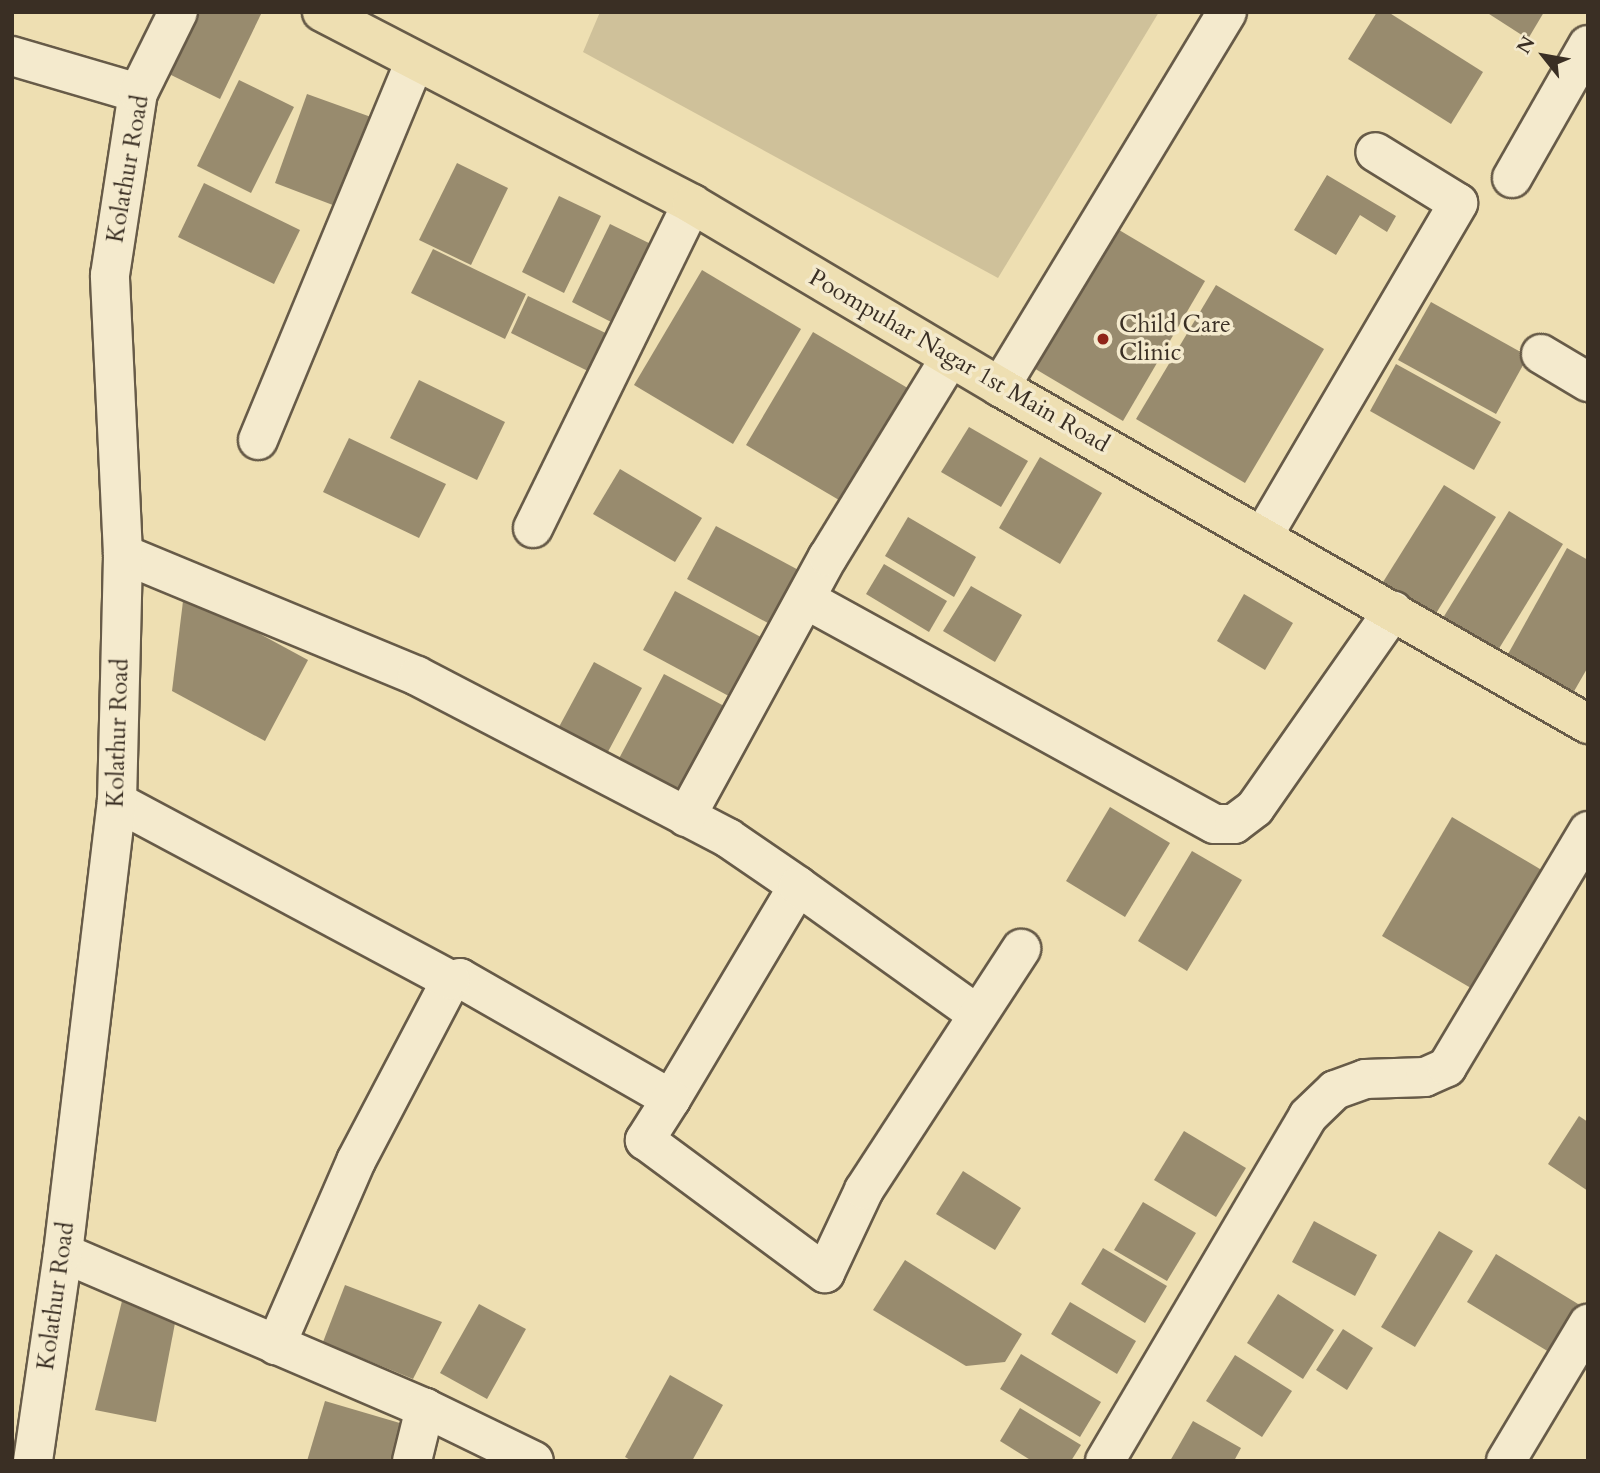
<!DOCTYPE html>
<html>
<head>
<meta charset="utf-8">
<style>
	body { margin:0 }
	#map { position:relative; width:1600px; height:1473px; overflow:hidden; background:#eedfb2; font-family:Cardo,serif }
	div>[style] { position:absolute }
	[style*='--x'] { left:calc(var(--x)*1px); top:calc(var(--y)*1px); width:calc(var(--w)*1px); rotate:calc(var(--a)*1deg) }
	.green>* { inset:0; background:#cfc19a }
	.building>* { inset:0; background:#988b6e }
	.roads { filter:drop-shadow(2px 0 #675b48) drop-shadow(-2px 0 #675b48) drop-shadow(0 2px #675b48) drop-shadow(0 -2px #675b48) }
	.minor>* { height:38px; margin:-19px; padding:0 19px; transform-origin:19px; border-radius:19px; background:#f4eacd }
	.major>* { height:38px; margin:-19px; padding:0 19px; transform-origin:19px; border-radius:19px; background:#eedfb2 }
	.dots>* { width:19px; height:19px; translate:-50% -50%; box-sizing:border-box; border:4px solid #f4eacd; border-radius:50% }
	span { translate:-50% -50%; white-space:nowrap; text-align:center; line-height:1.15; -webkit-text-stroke:7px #f4eacd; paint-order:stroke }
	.street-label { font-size:24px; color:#3a2f24 }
	.poi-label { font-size:24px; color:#3a2f24 }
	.left { translate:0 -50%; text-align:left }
	.frame { position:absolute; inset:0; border:14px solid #3a2f24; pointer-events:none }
	.north { position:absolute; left:1509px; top:21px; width:70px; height:70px; -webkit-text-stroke:5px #f4eacd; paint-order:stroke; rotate:301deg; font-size:19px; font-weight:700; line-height:28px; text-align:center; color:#3a2f24 }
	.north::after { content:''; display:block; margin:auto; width:24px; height:32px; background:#3a2f24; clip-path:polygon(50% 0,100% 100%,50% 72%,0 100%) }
</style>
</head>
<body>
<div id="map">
	<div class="green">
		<div style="clip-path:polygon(600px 12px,1159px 12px,998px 278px,583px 52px)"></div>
	</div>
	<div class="building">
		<div style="clip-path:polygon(197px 12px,262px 12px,220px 99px,167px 73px)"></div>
		<div style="clip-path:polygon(1377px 12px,1388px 12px,1483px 72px,1451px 124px,1348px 59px)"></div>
		<div style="clip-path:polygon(1486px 12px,1544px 12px,1528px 39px)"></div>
		<div style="clip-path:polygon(239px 80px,294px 107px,251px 193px,197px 166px)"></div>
		<div style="clip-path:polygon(307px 94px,371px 117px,338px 207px,275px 183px)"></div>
		<div style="clip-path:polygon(457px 163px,508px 188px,471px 265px,419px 240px)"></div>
		<div style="clip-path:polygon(1327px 175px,1396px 216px,1387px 232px,1360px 215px,1336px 255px,1294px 230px)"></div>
		<div style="clip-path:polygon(204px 183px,300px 230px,274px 284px,178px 237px)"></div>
		<div style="clip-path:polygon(559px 196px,601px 216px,564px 293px,522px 272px)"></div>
		<div style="clip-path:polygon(610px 224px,655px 246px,617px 325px,572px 302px)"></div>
		<div style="clip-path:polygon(1109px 224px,1205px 281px,1123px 421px,1027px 364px)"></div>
		<div style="clip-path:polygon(433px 249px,526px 294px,505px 339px,411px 293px)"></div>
		<div style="clip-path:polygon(702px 270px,801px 329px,733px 444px,634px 385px)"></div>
		<div style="clip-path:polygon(1216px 285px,1324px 349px,1245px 483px,1136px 419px)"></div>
		<div style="clip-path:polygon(528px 296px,616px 338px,598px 376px,511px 333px)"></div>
		<div style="clip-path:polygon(1431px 302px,1528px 356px,1496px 414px,1398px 360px)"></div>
		<div style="clip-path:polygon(813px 332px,911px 390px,844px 503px,746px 445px)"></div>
		<div style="clip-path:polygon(1396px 364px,1501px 422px,1474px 470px,1370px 411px)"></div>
		<div style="clip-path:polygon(419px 380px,505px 422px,477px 480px,390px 438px)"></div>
		<div style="clip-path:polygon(969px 427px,1028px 461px,1001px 507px,941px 472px)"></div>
		<div style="clip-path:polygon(349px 438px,446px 484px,419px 538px,323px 492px)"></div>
		<div style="clip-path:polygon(1040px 457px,1102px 493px,1060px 564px,999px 528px)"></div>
		<div style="clip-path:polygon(620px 469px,702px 518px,675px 562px,593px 514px)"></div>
		<div style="clip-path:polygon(1444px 485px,1496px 517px,1430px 623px,1378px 590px)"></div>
		<div style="clip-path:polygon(1509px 511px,1563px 544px,1492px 660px,1438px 626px)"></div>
		<div style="clip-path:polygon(908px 517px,976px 557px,954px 597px,885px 556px)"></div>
		<div style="clip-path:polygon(716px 526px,806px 574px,777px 628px,687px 579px)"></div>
		<div style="clip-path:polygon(1567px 548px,1588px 560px,1588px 667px,1569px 700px,1503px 663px)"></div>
		<div style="clip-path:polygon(884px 564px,947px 601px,929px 632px,866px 594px)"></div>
		<div style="clip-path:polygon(971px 586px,1022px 615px,995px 662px,943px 631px)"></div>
		<div style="clip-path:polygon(675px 591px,770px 642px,738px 701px,643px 650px)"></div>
		<div style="clip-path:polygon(184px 593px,308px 660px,265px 741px,172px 691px)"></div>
		<div style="clip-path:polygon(1244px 594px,1293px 623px,1265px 670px,1217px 641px)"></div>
		<div style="clip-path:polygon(594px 662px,642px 688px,602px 763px,553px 738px)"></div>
		<div style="clip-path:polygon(664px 674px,726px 707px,676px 799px,615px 766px)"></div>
		<div style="clip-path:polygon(1110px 807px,1170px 843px,1125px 917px,1066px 881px)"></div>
		<div style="clip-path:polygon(1452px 817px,1545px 872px,1476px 991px,1382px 936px)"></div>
		<div style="clip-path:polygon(1192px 851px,1242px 880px,1187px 971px,1138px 941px)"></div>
		<div style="clip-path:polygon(1579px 1116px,1588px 1122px,1588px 1191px,1548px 1164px)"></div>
		<div style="clip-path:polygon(1184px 1131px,1246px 1168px,1216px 1217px,1154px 1180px)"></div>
		<div style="clip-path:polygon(963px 1171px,1021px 1208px,995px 1250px,936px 1214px)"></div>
		<div style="clip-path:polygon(1143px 1202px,1196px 1233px,1167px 1281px,1114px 1250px)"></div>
		<div style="clip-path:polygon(1314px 1221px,1377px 1255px,1355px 1296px,1292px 1262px)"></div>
		<div style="clip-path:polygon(1439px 1231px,1473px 1251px,1415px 1347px,1381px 1327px)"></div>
		<div style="clip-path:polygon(1103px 1248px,1167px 1286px,1145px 1323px,1081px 1284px)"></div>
		<div style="clip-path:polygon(1496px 1254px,1583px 1307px,1554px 1355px,1467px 1302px)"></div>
		<div style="clip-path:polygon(905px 1260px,1022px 1334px,1005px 1362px,966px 1366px,873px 1310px)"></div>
		<div style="clip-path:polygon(345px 1285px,442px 1322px,413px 1379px,323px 1342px)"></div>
		<div style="clip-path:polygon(1278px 1294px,1334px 1330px,1303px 1379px,1247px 1343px)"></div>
		<div style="clip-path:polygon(122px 1301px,176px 1318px,156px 1422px,95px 1410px)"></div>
		<div style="clip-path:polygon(1070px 1302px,1136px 1341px,1117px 1374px,1051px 1334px)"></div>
		<div style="clip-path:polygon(479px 1304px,526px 1329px,487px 1399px,440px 1373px)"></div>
		<div style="clip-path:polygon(1343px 1329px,1373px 1348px,1347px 1390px,1316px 1370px)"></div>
		<div style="clip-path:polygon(1021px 1354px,1101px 1402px,1080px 1437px,1000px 1389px)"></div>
		<div style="clip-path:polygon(1235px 1355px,1292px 1391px,1262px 1437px,1206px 1401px)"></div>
		<div style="clip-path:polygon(670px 1375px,723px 1405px,692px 1461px,632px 1461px,625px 1457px)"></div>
		<div style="clip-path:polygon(325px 1401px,410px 1426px,399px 1461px,307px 1461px)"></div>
		<div style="clip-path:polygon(1020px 1408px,1081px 1445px,1071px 1461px,1032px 1461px,1000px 1441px)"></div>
		<div style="clip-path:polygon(1193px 1421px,1241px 1448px,1234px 1461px,1170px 1461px)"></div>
	</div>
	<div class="roads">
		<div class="minor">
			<div style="--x:12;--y:56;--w:131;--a:16.4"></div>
			<div style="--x:1512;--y:178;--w:153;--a:-60.3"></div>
			<div style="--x:1541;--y:354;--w:55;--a:30.8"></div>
			<div style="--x:1000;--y:387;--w:438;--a:-58.8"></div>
			<div style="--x:258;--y:440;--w:410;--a:-67.5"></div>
			<div style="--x:533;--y:528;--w:361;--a:-63.9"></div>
			<div style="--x:1263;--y:536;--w:386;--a:-59.6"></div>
			<div style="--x:1458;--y:203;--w:97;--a:-148.4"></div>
			<div style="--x:123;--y:554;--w:318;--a:22.5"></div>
			<div style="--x:417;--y:676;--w:351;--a:27.5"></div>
			<div style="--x:728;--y:838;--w:85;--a:34.4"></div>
			<div style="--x:798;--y:886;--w:248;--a:120.8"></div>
			<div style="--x:671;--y:1099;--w:243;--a:-150.2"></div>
			<div style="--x:460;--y:978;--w:9;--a:167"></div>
			<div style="--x:451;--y:980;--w:204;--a:117.7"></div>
			<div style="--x:356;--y:1161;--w:201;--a:113.5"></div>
			<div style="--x:807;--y:600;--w:465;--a:28.8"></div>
			<div style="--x:1215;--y:824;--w:19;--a:0"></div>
			<div style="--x:1234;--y:824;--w:26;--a:-37"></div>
			<div style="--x:1255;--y:808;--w:241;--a:-55"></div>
			<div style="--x:117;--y:802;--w:378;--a:28.1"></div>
			<div style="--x:686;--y:817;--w:296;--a:-61.4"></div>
			<div style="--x:828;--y:557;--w:233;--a:-58.5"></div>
			<div style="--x:798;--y:886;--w:220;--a:35.6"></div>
			<div style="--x:671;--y:1099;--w:49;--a:122.4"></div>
			<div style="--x:645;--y:1140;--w:224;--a:36.5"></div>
			<div style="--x:825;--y:1273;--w:92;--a:-64.8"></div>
			<div style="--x:864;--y:1190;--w:288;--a:-56.9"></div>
			<div style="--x:63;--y:1253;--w:394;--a:23.2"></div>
			<div style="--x:425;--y:1408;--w:121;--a:25.9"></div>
			<div style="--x:33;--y:1461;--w:210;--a:-81.8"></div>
			<div style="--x:63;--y:1253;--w:454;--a:-83.2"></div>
			<div style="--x:117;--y:802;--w:248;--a:-88.6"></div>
			<div style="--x:123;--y:554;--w:279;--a:-92.7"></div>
			<div style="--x:110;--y:275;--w:184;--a:-81.3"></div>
			<div style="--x:138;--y:93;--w:90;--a:-63.7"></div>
			<div style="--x:412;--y:1461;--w:55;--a:-76.2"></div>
			<div style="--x:1105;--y:1461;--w:400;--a:-59.5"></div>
			<div style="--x:1308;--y:1116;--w:37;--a:-44"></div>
			<div style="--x:1335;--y:1090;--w:32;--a:-20"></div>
			<div style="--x:1365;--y:1079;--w:60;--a:-1.9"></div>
			<div style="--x:1425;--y:1077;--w:24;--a:-24"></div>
			<div style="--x:1447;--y:1067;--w:275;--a:-59.1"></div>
			<div style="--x:1506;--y:1461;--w:160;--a:-59.1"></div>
		</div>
		<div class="major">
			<div style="--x:322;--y:12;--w:417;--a:27.4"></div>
			<div style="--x:692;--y:204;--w:358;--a:30.7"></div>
			<div style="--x:1000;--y:387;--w:678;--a:29.82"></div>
		</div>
	</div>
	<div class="dots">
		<div style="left:1103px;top:339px;background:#8f2418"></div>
	</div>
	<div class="street-label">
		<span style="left:128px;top:169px;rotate:-80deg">Kolathur Road</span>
		<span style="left:959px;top:361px;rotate:30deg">Poompuhar Nagar 1st Main Road</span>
		<span style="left:118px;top:733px;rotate:-88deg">Kolathur Road</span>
		<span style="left:56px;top:1296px;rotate:-82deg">Kolathur Road</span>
	</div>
	<div class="poi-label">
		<span class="left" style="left:1119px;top:339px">Child Care<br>Clinic</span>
	</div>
	<div class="frame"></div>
	<div class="north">N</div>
</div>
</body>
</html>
